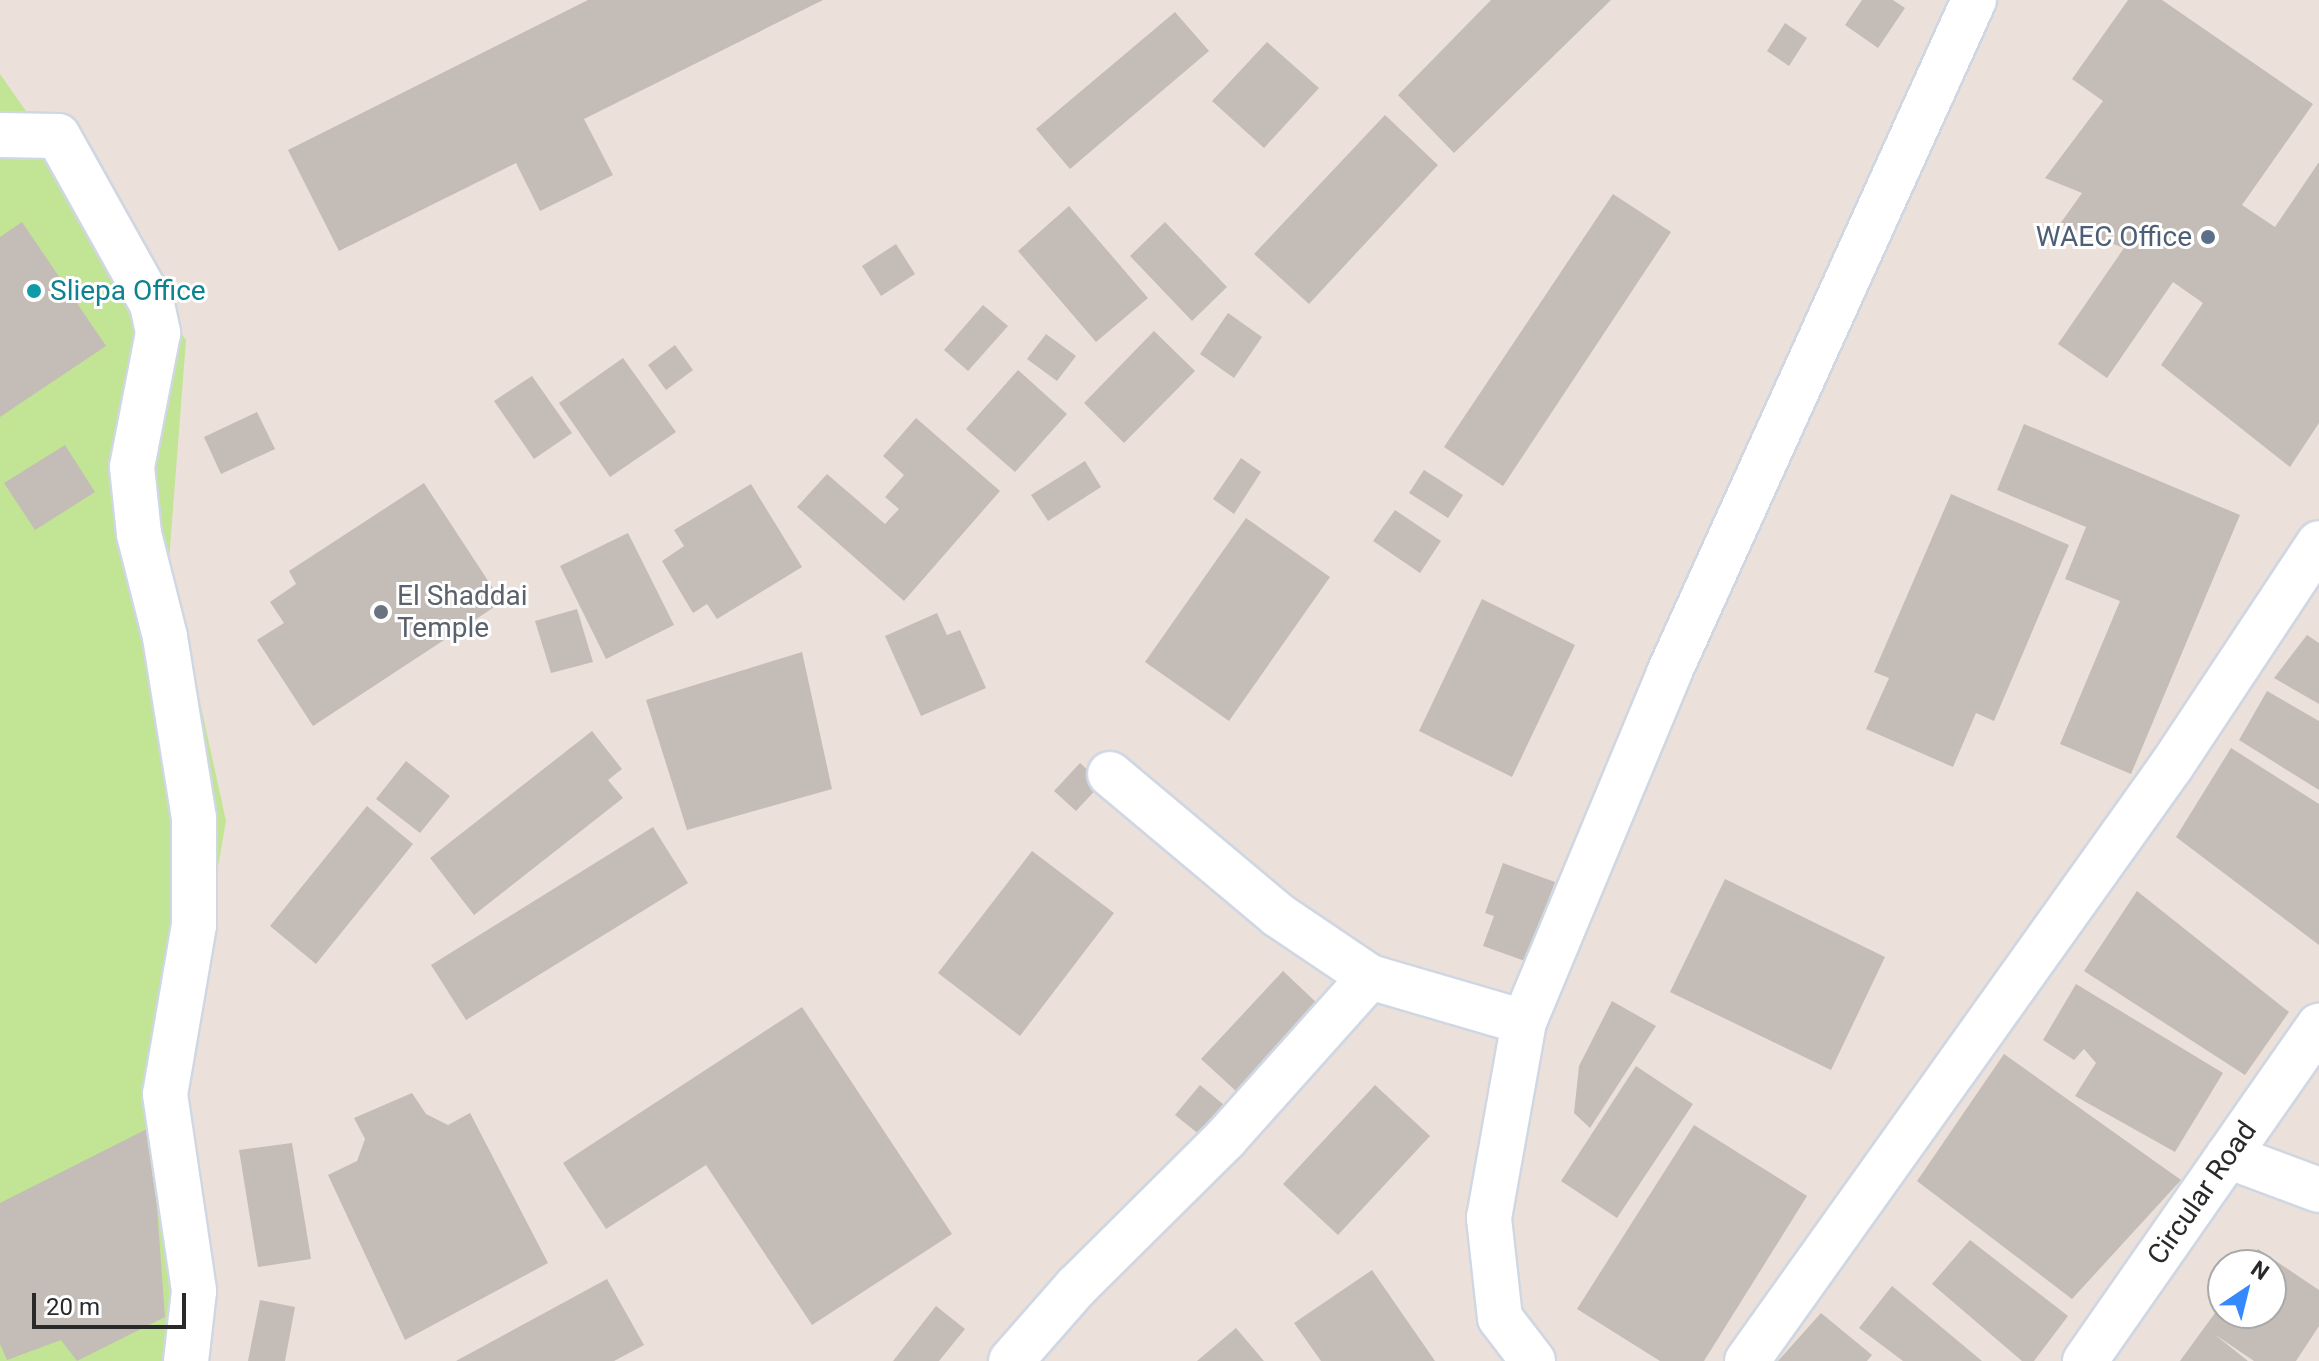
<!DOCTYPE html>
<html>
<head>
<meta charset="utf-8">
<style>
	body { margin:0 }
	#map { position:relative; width:2319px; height:1361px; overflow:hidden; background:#ece0da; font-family:Roboto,sans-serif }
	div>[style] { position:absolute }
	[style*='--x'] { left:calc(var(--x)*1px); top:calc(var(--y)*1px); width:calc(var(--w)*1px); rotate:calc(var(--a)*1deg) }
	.green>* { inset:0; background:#c2e495 }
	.building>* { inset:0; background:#c4bcb6 }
	.roads { filter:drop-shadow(2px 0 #cfd7e2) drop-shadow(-2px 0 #cfd7e2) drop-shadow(0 2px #cfd7e2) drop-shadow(0 -2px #cfd7e2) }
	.minor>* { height:44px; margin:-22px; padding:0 22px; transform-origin:22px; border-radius:22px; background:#fff }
	.secondary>* { height:44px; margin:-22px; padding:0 22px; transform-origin:22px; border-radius:22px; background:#fff }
	.dots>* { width:22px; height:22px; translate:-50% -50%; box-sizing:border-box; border:4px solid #fff; border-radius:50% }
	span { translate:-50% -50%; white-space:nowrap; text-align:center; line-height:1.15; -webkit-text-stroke:6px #fff; paint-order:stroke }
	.service-label { font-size:28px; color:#4e5e75 }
	.right { translate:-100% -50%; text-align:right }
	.culture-label { font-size:28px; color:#0d838f }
	.left { translate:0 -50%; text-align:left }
	.worship-label { font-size:28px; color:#5b616d }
	.street-label { font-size:28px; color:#292929 }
	.north { position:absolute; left:2207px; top:1249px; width:80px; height:80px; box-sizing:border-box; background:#fff; border:2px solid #a9a9a9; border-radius:50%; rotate:35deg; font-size:22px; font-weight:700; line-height:32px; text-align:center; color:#292929 }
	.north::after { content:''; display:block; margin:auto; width:28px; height:36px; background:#3689fd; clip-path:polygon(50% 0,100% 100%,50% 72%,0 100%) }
	.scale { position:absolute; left:32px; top:1293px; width:154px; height:36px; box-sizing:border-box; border:4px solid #292929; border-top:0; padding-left:10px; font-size:24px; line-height:28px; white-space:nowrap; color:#292929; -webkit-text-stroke:6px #fff; paint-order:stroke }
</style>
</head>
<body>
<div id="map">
	<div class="green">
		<div style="clip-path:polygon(0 74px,186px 340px,169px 560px,226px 821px,179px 1090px,192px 1361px,0 1361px)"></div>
	</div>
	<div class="building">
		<div style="clip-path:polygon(588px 0,823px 0,584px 119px,613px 175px,540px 211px,516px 163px,339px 251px,288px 150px)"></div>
		<div style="clip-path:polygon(1491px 0,1611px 0,1454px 153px,1398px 95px)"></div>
		<div style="clip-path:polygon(1862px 0,1893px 0,1905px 8px,1878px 48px,1845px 25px)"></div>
		<div style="clip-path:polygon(2128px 0,2162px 0,2313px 104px,2242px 205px,2275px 227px,2319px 162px,2319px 423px,2290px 467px,2161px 365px,2203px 303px,2173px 282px,2107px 378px,2058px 344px,2124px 248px,2060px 224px,2082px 193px,2045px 178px,2103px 101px,2072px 79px)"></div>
		<div style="clip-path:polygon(1175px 12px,1209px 51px,1070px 169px,1036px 129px)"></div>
		<div style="clip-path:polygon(1785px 23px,1807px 38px,1789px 66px,1767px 51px)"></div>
		<div style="clip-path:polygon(1267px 42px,1319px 88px,1264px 148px,1212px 101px)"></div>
		<div style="clip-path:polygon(1385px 115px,1438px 165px,1309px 304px,1254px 254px)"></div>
		<div style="clip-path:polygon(1613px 194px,1671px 232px,1503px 486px,1444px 447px)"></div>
		<div style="clip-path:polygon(1069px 206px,1148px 298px,1096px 342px,1018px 251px)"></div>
		<div style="clip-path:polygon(22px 222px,106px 346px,0 417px,0 237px)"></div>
		<div style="clip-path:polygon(1165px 222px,1227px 287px,1192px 321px,1130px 256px)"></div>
		<div style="clip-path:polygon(896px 244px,915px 274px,881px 296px,862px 266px)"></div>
		<div style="clip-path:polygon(983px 305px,1008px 326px,968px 371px,944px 350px)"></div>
		<div style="clip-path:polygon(1228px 313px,1262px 337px,1234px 378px,1200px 354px)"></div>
		<div style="clip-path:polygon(1154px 331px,1195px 371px,1124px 443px,1084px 403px)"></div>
		<div style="clip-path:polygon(1046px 334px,1076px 356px,1057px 381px,1027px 359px)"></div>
		<div style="clip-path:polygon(675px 345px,693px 370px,666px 390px,648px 365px)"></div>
		<div style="clip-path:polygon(623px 358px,676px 432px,610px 477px,559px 403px)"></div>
		<div style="clip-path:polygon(1018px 370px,1067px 414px,1015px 472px,966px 429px)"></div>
		<div style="clip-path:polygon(532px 376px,572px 433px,534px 459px,494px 401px)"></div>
		<div style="clip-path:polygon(257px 412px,275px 449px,221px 474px,204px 437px)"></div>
		<div style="clip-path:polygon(916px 418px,1000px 491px,904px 601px,797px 507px,827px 474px,885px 524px,899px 509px,885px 497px,904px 475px,883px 456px)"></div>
		<div style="clip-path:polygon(2024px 424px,2240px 515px,2131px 774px,2060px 744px,2120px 601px,2065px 579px,2086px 527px,1997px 490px)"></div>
		<div style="clip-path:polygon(65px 445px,95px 492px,35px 530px,4px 483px)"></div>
		<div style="clip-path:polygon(1241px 458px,1261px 472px,1234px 514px,1213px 499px)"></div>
		<div style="clip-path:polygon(1085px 461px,1101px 487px,1048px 521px,1031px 495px)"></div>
		<div style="clip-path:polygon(1424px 470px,1463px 495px,1448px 518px,1409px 493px)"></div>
		<div style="clip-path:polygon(424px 483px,502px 602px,313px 726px,257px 640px,284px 623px,270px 602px,296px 584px,289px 571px)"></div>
		<div style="clip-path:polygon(751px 484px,802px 567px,717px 619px,707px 604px,693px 613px,662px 561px,684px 546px,674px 530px)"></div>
		<div style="clip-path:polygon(1951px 494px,2069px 545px,1994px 721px,1976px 713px,1953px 767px,1866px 729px,1889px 678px,1874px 672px)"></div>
		<div style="clip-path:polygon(1395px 510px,1441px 541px,1420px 573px,1373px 541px)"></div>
		<div style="clip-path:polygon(1246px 518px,1330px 577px,1229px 721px,1145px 662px)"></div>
		<div style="clip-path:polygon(628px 533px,674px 625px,606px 659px,560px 566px)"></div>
		<div style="clip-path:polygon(1482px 599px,1575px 645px,1512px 777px,1419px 731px)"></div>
		<div style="clip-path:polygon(577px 609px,593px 662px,551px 673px,535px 621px)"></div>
		<div style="clip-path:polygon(937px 613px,947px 635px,960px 630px,986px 688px,921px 716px,885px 636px)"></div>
		<div style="clip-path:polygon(2307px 635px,2319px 643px,2319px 704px,2274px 678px)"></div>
		<div style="clip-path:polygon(802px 652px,832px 789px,687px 830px,646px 700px)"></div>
		<div style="clip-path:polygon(2267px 691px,2319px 721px,2319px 790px,2239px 740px)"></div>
		<div style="clip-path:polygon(592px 731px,622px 769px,608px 780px,623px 798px,474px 915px,430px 858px)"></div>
		<div style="clip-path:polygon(2231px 748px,2319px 804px,2319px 945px,2176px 837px)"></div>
		<div style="clip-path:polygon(406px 761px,450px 796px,420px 833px,376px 799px)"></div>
		<div style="clip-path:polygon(1080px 763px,1102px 783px,1076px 811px,1054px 791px)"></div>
		<div style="clip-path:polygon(367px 806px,413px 844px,316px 964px,270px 926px)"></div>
		<div style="clip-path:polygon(653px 827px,688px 883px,466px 1020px,431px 965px)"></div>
		<div style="clip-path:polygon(1032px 851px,1114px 913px,1020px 1036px,938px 973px)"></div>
		<div style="clip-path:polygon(1503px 863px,1555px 882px,1525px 961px,1483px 946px,1494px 916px,1485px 913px)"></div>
		<div style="clip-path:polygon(1725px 879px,1885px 957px,1831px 1070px,1670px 992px)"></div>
		<div style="clip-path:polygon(2137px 891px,2289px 1012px,2245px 1075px,2084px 971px)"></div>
		<div style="clip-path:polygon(1283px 971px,1318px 1004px,1237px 1092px,1201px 1059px)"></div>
		<div style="clip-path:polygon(2076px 984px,2223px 1073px,2175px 1152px,2075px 1096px,2096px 1063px,2084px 1049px,2074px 1060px,2043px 1040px)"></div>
		<div style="clip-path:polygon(1612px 1001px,1656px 1026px,1590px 1128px,1574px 1113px,1579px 1066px)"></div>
		<div style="clip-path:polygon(802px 1007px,952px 1234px,812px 1325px,706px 1165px,606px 1229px,563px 1163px)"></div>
		<div style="clip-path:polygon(2004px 1054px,2181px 1180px,2072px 1299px,1917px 1181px)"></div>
		<div style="clip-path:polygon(1636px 1066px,1693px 1104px,1617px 1218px,1561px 1181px)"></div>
		<div style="clip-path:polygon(1200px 1085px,1224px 1105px,1200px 1135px,1175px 1115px)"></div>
		<div style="clip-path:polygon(1375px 1085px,1430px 1136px,1338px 1235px,1283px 1184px)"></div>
		<div style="clip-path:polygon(412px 1093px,426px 1114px,448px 1125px,470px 1113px,548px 1263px,405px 1340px,328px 1175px,357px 1161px,365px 1139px,354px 1118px)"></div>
		<div style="clip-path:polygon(1694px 1125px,1807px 1196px,1704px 1361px,1660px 1361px,1577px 1309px)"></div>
		<div style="clip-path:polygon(151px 1127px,165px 1317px,77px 1361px,61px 1340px,7px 1360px,0 1344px,0 1203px)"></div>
		<div style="clip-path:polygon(292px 1143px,311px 1259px,258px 1267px,239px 1150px)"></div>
		<div style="clip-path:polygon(1970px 1240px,2068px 1316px,2034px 1361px,2022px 1361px,1932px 1284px)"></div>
		<div style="clip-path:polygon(2258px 1249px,2319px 1290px,2319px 1326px,2296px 1361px,2254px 1361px,2214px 1334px,2248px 1361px,2180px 1361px,2223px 1302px,2223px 1313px,2271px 1313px,2271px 1265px,2247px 1265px)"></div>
		<div style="clip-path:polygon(1372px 1270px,1435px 1361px,1321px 1361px,1294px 1323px)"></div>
		<div style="clip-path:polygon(607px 1279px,644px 1345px,614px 1361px,456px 1361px)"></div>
		<div style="clip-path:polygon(1892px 1286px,1982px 1361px,1903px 1361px,1859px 1328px)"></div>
		<div style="clip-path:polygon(260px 1300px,295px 1307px,285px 1361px,248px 1361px)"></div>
		<div style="clip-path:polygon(936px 1306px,965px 1329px,939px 1361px,893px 1361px)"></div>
		<div style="clip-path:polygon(1821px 1313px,1872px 1355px,1867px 1361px,1778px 1361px)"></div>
		<div style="clip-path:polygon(1236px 1328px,1264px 1361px,1197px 1361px)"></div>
	</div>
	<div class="roads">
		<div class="minor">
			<div style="--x:0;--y:135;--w:58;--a:1"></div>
			<div style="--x:58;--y:136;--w:193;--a:60.8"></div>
			<div style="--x:152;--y:304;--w:30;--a:78"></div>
			<div style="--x:158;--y:333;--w:136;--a:101"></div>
			<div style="--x:132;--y:467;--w:67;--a:84"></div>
			<div style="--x:139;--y:534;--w:106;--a:75.8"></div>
			<div style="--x:165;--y:637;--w:183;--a:80.9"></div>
			<div style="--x:194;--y:818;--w:107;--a:90"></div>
			<div style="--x:194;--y:925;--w:171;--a:99.7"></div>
			<div style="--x:165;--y:1094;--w:199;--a:81.6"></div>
			<div style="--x:194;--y:1291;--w:70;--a:96.5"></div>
			<div style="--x:1110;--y:774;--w:219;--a:40"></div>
			<div style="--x:1278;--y:915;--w:111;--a:34"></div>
			<div style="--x:1370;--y:977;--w:160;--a:16.3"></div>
			<div style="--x:2228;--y:1156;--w:97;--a:20.5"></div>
			<div style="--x:1011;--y:1361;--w:100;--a:-48.7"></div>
			<div style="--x:1077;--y:1286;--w:210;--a:-44.8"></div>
			<div style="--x:1226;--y:1138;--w:216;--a:-48.2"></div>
			<div style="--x:1533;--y:1361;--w:54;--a:-127.5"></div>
			<div style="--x:1500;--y:1318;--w:101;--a:-96.3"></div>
			<div style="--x:1489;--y:1218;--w:199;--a:-79.9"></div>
			<div style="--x:1524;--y:1022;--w:378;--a:-67.4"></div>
			<div style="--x:1669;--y:673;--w:739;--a:-65.62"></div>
			<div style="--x:1747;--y:1361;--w:732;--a:-54.51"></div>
			<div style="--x:2172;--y:765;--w:266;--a:-56.5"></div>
		</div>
		<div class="secondary">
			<div style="--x:2085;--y:1361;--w:409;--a:-55.1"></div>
		</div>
	</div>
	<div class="dots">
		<div style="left:2208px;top:237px;background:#5c6f8a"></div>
		<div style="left:34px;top:291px;background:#0f9aa8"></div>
		<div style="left:381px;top:612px;background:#6b7280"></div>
	</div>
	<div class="service-label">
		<span class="right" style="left:2192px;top:237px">WAEC Office</span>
	</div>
	<div class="culture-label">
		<span class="left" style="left:50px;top:291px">Sliepa Office</span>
	</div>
	<div class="worship-label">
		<span class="left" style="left:397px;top:612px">El Shaddai<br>Temple</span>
	</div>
	<div class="street-label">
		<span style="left:2202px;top:1193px;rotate:-55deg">Circular Road</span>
	</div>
	<div class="north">N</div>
	<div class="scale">20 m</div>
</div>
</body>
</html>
